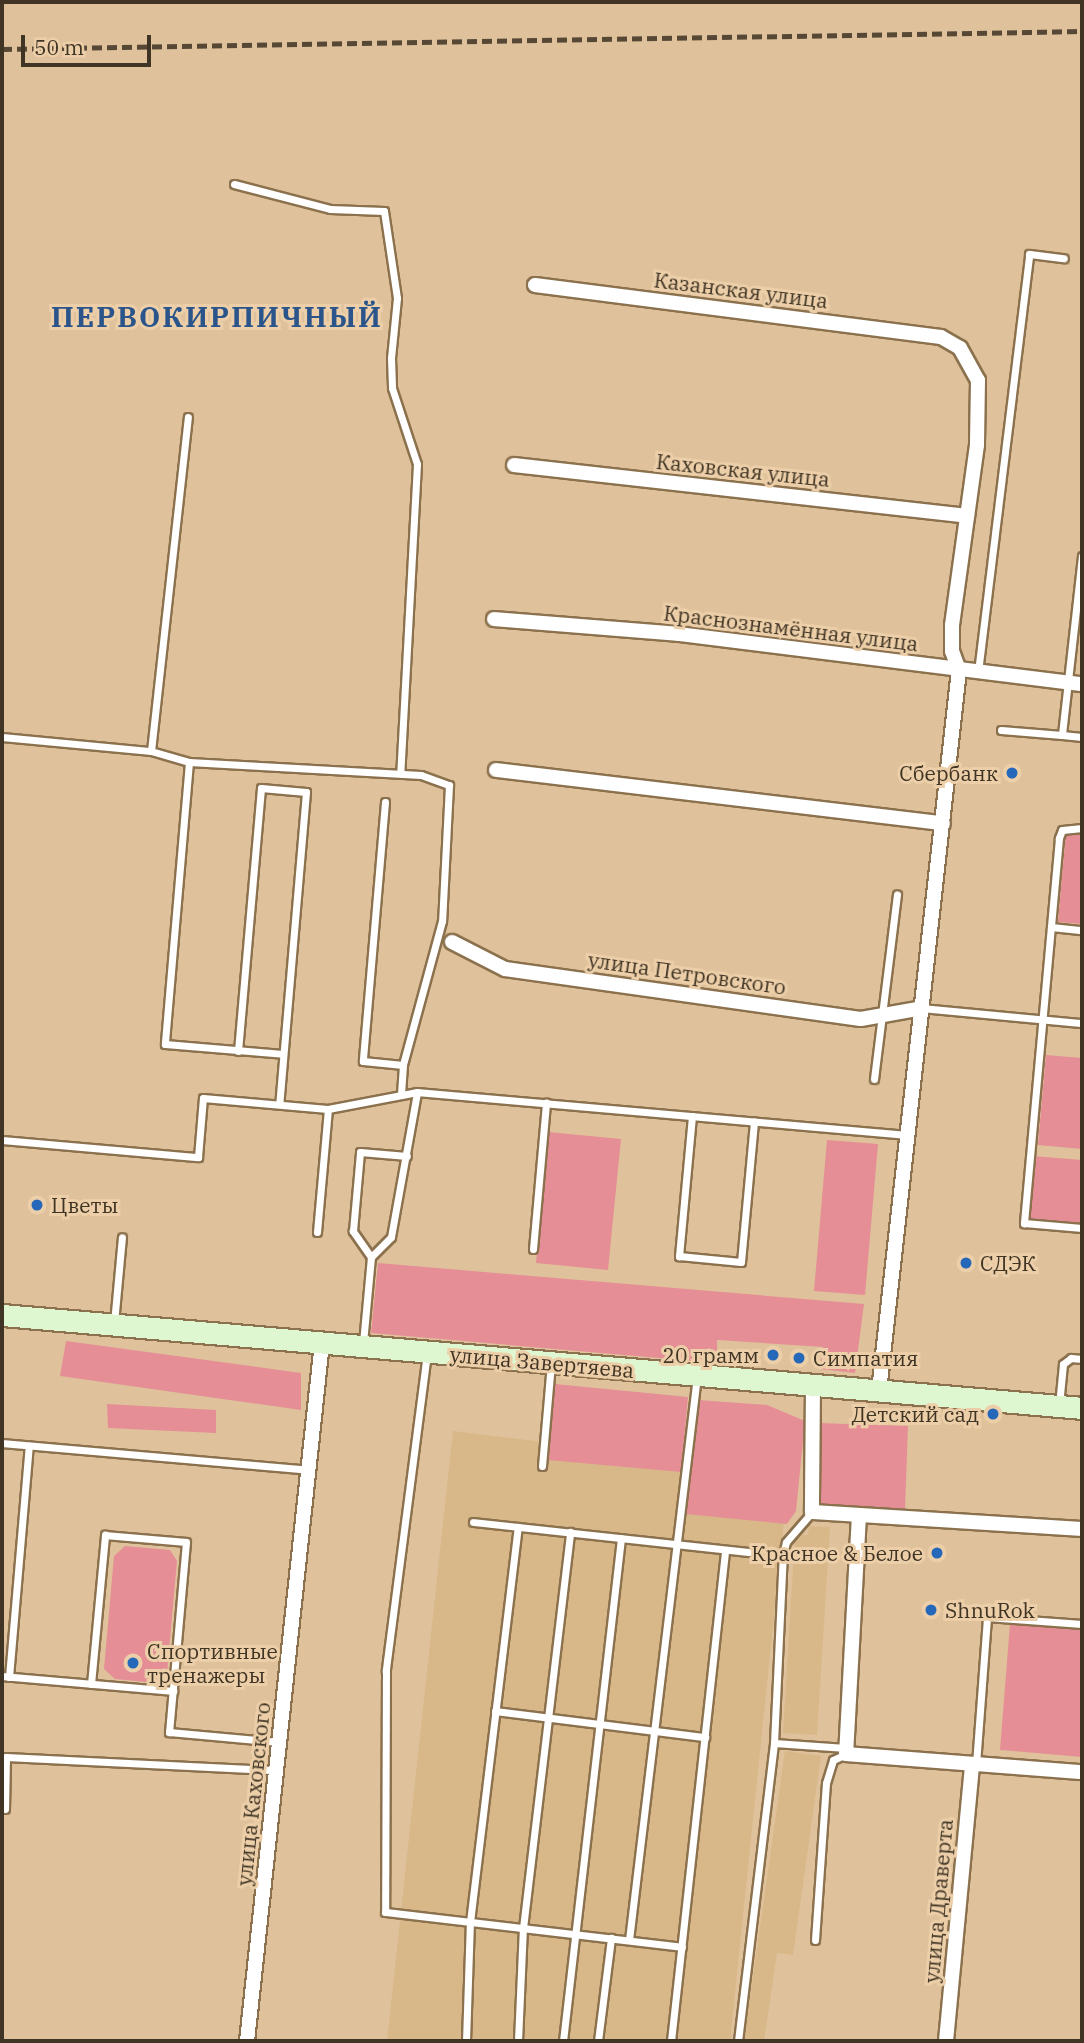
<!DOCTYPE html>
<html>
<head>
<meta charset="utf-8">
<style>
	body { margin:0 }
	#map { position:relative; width:1084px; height:2043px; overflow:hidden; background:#dfc29b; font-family:"IBM Plex Serif",serif }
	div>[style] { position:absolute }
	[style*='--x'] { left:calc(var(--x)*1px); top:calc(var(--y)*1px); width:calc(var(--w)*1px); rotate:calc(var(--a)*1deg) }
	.built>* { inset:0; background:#d8b789 }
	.green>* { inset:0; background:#e58e95 }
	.roads { filter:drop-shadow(2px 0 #8b714d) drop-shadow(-2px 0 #8b714d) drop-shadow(0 2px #8b714d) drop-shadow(0 -2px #8b714d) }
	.service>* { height:7px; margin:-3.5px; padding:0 3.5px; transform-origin:3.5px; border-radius:3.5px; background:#fff }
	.minor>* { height:14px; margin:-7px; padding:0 7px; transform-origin:7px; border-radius:7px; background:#fff }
	.secondary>* { height:21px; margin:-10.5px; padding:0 10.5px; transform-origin:10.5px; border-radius:10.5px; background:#dff7d1 }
	.rail>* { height:5px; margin-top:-2.5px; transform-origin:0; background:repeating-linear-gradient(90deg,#564835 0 10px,transparent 0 15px) }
	.dots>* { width:19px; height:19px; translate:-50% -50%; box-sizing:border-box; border:4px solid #eccfa8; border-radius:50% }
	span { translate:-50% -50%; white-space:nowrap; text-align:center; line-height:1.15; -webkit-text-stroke:6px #eccfa8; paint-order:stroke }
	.street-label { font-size:21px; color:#403425 }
	.poi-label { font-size:21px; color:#403425 }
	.right { translate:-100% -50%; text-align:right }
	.left { translate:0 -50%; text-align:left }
	.district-label { font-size:28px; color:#2b558a; font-weight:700; letter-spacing:2px }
	.frame { position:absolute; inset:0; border:4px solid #403425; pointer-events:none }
	.scale { position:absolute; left:21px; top:35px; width:130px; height:32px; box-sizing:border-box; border:4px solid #403425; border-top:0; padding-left:9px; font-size:21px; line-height:24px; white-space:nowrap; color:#403425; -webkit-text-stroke:5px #eccfa8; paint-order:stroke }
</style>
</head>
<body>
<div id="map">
	<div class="built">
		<div style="clip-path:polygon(453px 1431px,789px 1472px,730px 2041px,387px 2041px)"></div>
		<div style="clip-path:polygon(809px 1526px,830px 1527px,817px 1735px,783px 1733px,795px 1534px,808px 1535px)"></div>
		<div style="clip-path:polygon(785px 1751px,821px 1756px,793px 1955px,777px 1953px,764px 2041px,744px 2041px)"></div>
	</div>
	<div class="green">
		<div style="clip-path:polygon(1066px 832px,1082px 833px,1082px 924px,1058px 922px)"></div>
		<div style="clip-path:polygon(1046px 1055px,1082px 1058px,1082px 1149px,1038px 1145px)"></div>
		<div style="clip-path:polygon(548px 1132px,621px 1139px,608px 1270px,536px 1263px)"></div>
		<div style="clip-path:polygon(827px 1140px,878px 1144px,865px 1295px,814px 1291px)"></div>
		<div style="clip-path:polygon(1033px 1156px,1082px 1160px,1082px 1224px,1027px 1220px)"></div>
		<div style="clip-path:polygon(378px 1263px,864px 1304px,855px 1373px,820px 1369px,823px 1347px,717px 1340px,717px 1363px,371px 1333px)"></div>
		<div style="clip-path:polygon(66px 1341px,301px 1373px,301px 1410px,60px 1376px)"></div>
		<div style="clip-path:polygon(555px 1384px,688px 1397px,681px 1472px,548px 1460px)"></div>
		<div style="clip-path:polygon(698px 1400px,767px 1405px,805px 1421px,796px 1511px,787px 1524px,686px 1514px)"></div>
		<div style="clip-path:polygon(107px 1404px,216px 1410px,216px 1433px,108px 1428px)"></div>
		<div style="clip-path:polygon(818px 1423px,908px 1426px,905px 1509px,814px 1506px)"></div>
		<div style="clip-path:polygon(125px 1546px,170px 1550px,177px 1561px,167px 1673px,156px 1683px,115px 1679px,104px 1669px,114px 1556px)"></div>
		<div style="clip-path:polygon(1010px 1624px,1082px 1629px,1082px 1757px,1000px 1750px)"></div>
	</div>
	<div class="roads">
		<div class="service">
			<div style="--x:234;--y:184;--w:99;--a:14.6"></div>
			<div style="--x:330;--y:209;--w:54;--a:2.1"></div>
			<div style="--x:384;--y:211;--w:88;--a:81.5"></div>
			<div style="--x:397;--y:298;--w:60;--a:95.7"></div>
			<div style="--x:391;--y:358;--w:30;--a:88"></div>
			<div style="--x:392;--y:388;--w:80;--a:71.8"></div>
			<div style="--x:417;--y:464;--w:309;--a:93.1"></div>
			<div style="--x:1082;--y:556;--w:180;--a:96.4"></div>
			<div style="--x:1062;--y:735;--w:20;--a:6"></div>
			<div style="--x:978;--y:672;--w:421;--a:-83"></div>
			<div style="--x:1029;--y:254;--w:35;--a:7"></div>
			<div style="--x:1001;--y:730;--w:61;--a:4.7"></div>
			<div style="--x:2;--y:737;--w:150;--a:5.4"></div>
			<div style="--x:151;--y:751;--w:40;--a:16"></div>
			<div style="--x:189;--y:762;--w:232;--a:3.2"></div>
			<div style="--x:421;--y:775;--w:30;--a:20"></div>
			<div style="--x:449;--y:785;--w:136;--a:92.9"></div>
			<div style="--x:442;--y:921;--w:149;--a:105.2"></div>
			<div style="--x:403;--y:1065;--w:30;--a:94"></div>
			<div style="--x:151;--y:751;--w:336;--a:-83.7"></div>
			<div style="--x:189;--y:762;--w:283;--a:94.9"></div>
			<div style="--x:165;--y:1044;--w:118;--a:4.8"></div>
			<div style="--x:385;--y:802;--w:260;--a:94.9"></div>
			<div style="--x:363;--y:1061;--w:40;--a:5.7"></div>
			<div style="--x:1082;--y:828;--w:20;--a:174"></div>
			<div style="--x:1062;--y:830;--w:9;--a:111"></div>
			<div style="--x:1059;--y:838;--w:387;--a:95.2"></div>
			<div style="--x:1024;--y:1223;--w:58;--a:4.9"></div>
			<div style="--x:1051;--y:927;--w:31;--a:6"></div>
			<div style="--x:922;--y:1008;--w:161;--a:5.4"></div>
			<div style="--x:238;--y:1051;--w:264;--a:-85"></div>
			<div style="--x:261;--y:788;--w:45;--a:5.1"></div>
			<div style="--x:306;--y:792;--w:313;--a:94.9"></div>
			<div style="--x:874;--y:1079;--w:186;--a:-82.9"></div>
			<div style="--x:692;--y:1116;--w:141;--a:95.3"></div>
			<div style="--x:679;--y:1256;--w:62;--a:5.5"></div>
			<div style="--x:741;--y:1262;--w:141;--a:-84.7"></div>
			<div style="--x:2;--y:1140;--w:197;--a:5"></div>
			<div style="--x:198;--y:1157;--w:59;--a:-85.2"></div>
			<div style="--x:203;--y:1098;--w:125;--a:5"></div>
			<div style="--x:328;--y:1109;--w:91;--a:-10.8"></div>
			<div style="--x:417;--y:1092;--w:492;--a:5"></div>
			<div style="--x:317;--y:1232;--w:123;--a:-84.9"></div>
			<div style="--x:533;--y:1249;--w:147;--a:-84.9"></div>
			<div style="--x:371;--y:1257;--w:32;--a:-125"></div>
			<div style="--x:353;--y:1231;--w:79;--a:-84.9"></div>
			<div style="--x:360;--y:1152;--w:47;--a:4.9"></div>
			<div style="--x:114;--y:1323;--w:86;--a:-84.7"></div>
			<div style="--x:363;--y:1343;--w:86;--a:-84.7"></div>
			<div style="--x:371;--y:1257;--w:28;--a:-45"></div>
			<div style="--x:391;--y:1237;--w:147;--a:-79.8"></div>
			<div style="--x:427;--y:1353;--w:320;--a:97.4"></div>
			<div style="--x:386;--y:1670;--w:242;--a:90.2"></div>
			<div style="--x:385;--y:1912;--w:299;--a:6.7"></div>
			<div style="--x:1059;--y:1405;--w:41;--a:-84.4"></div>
			<div style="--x:1063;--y:1364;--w:10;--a:-37"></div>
			<div style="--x:1071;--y:1358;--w:11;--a:5"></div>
			<div style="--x:2;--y:1443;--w:307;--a:5"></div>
			<div style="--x:542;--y:1466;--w:102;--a:-85"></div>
			<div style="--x:473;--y:1522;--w:278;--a:6.2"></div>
			<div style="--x:2;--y:1676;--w:172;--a:5"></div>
			<div style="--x:9;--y:1677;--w:232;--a:-85.1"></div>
			<div style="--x:91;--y:1684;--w:150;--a:-84.6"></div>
			<div style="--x:105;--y:1535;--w:81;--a:4.9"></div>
			<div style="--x:186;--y:1542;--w:191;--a:95.1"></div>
			<div style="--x:169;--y:1732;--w:110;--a:5.2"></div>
			<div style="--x:495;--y:1711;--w:212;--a:7.1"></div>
			<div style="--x:774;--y:1743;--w:72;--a:4"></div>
			<div style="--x:976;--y:1764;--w:147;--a:-85.7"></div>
			<div style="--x:987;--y:1617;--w:95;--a:4.2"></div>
			<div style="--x:5;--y:1809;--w:52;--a:-88.9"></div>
			<div style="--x:6;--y:1757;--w:270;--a:2.8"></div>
			<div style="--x:629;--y:1940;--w:568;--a:-83.13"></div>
			<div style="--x:815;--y:1940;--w:157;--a:-86"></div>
			<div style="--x:826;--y:1783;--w:24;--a:-73"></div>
			<div style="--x:833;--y:1760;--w:14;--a:-25"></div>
			<div style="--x:466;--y:2041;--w:119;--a:-88.1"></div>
			<div style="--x:470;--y:1922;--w:398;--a:-83.1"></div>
			<div style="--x:518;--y:2041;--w:113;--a:-87.5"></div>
			<div style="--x:523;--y:1928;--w:399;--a:-83.2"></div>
			<div style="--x:563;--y:2041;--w:506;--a:-83.42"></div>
			<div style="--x:598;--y:2041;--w:104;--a:-82.8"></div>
			<div style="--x:671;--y:2041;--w:494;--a:-83.7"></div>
			<div style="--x:738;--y:2041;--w:300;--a:-83.1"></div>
			<div style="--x:774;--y:1743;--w:189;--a:-87.3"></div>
			<div style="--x:783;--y:1554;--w:12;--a:-76"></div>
			<div style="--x:786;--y:1542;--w:40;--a:-49"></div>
		</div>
		<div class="minor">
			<div style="--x:535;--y:285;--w:409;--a:7.3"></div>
			<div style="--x:941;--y:337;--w:22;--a:30"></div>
			<div style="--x:960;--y:348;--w:37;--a:61"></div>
			<div style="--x:978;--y:380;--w:65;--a:90.9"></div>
			<div style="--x:977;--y:445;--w:182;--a:97.9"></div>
			<div style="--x:952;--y:625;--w:26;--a:90"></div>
			<div style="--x:952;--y:651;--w:20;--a:70"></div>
			<div style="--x:959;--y:670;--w:725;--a:96.33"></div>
			<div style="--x:514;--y:465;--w:456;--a:6.4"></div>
			<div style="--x:494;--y:619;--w:186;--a:4.6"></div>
			<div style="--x:679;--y:634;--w:406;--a:7.1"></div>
			<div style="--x:496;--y:770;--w:450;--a:6.8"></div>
			<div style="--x:452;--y:942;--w:59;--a:27"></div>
			<div style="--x:505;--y:969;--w:359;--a:8"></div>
			<div style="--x:861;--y:1019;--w:62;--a:-10.2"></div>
			<div style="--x:813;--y:1386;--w:126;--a:90.5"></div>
			<div style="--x:812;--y:1512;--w:271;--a:3.6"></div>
			<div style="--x:859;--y:1515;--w:239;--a:93.1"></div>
			<div style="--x:846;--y:1754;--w:237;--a:4.4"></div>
			<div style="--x:247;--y:2041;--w:702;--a:-83.87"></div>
			<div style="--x:946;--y:2041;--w:278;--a:-84.6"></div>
		</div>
		<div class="secondary">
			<div style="--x:2;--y:1315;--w:1084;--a:4.92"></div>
		</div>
	</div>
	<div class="rail">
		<div style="--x:2;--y:49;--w:1080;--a:-0.95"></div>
	</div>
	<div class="dots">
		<div style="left:1012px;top:773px;background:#2568b9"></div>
		<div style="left:37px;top:1205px;background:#2568b9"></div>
		<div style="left:966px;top:1263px;background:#2568b9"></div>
		<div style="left:773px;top:1355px;background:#2568b9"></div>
		<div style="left:799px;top:1358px;background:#2568b9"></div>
		<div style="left:993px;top:1414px;background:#2568b9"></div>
		<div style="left:937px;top:1553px;background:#2568b9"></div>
		<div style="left:931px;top:1610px;background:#2568b9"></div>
		<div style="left:133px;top:1663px;background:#2568b9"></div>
	</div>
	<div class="street-label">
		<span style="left:741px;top:290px;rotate:7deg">Казанская улица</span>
		<span style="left:743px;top:470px;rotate:6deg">Каховская улица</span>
		<span style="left:791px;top:628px;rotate:7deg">Краснознамённая улица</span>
		<span style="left:687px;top:973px;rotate:8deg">улица Петровского</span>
		<span style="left:542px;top:1362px;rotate:5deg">улица Завертяева</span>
		<span style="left:253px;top:1794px;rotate:-84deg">улица Каховского</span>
		<span style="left:938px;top:1901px;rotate:-85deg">улица Драверта</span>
	</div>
	<div class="poi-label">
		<span class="right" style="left:998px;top:773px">Сбербанк</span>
		<span class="left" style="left:51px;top:1205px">Цветы</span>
		<span class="left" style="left:980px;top:1263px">СДЭК</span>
		<span class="right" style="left:759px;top:1355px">20 грамм</span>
		<span class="left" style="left:813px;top:1358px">Симпатия</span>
		<span class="right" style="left:979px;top:1414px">Детский сад</span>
		<span class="right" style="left:923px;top:1553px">Красное &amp; Белое</span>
		<span class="left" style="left:945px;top:1610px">ShnuRok</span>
		<span class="left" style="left:147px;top:1663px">Спортивные<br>тренажеры</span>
	</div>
	<div class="district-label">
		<span style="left:217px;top:317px">ПЕРВОКИРПИЧНЫЙ</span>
	</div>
	<div class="frame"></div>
	<div class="scale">50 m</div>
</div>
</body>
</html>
